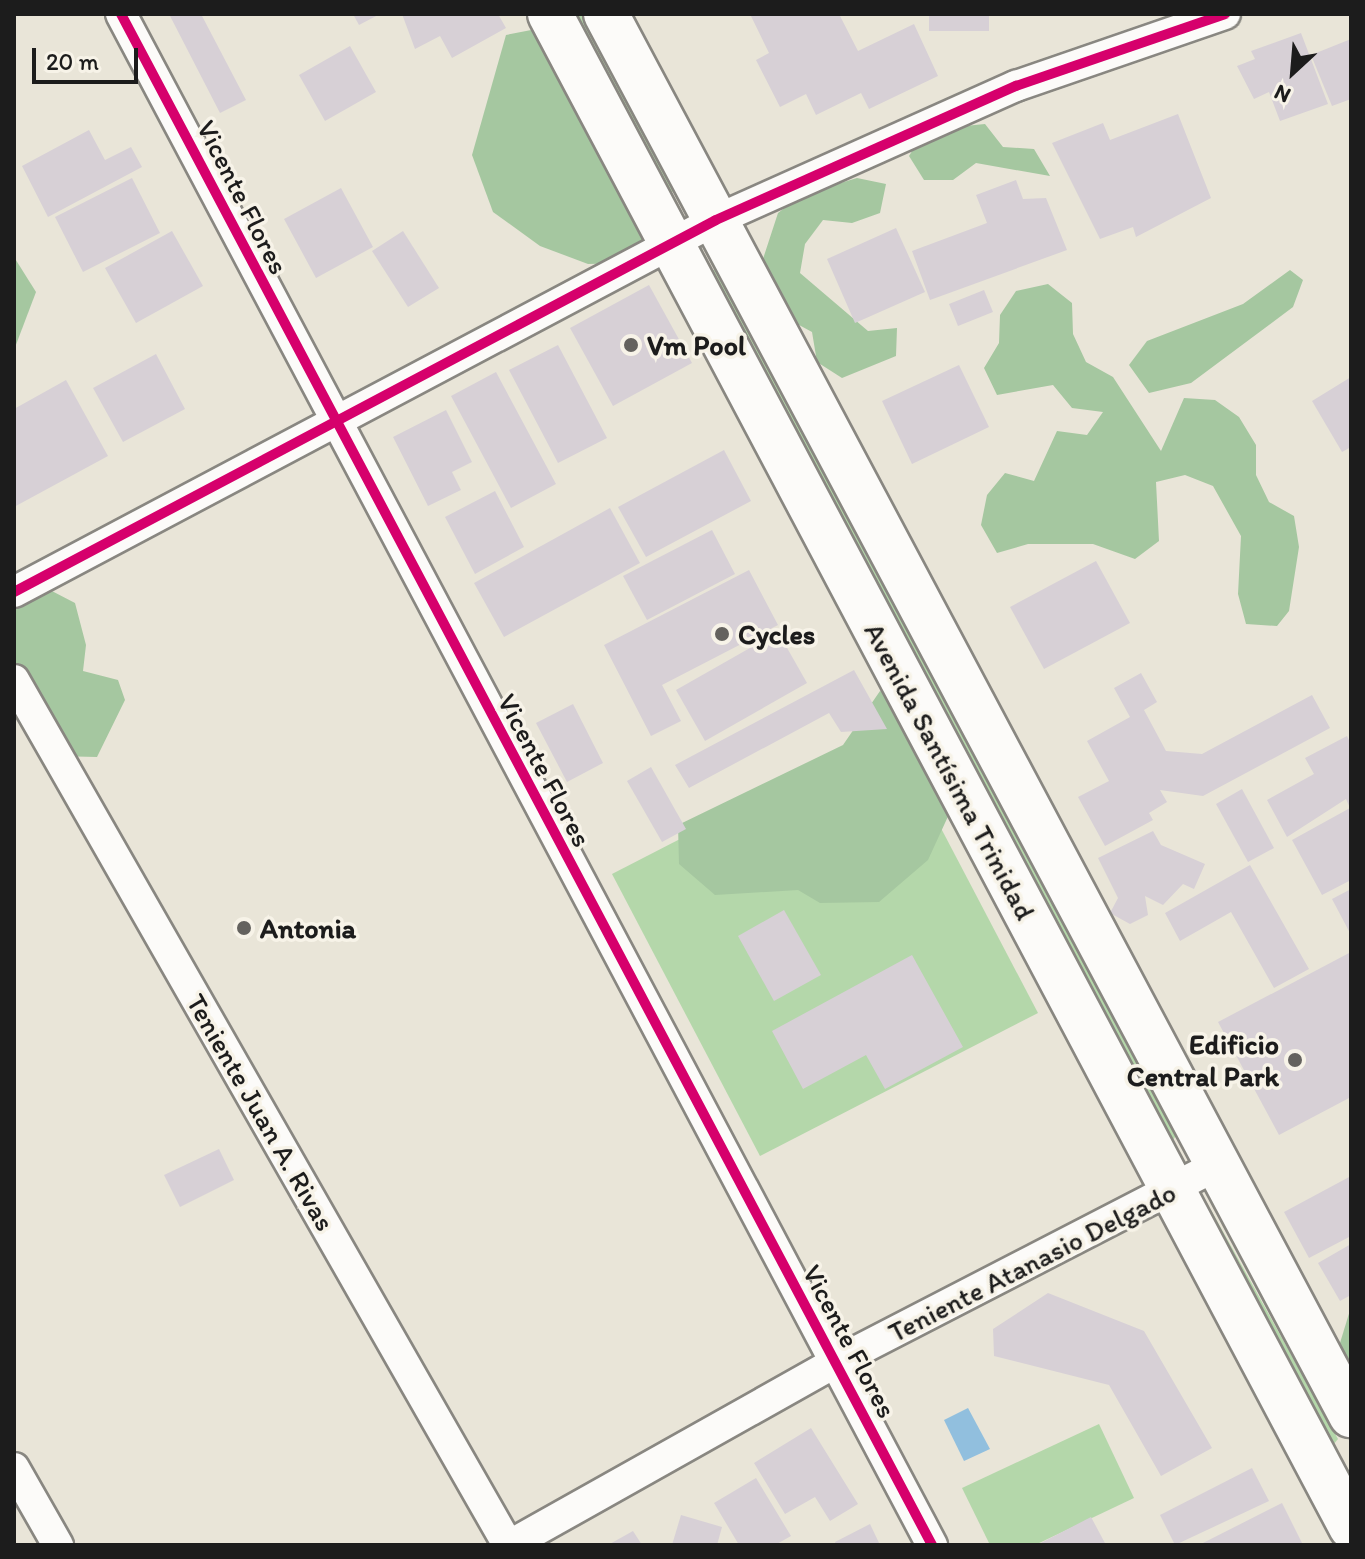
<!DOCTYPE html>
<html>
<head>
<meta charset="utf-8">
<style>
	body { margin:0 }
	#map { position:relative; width:1365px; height:1559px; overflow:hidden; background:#e9e5d8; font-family:Itim,sans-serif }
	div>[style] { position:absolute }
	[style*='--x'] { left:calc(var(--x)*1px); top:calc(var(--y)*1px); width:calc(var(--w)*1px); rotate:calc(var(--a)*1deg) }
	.green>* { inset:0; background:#b4d7aa }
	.forest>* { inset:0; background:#a5c7a0 }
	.water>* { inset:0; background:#91bfde }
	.building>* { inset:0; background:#d7d0d6 }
	.roads { filter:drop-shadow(2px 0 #898781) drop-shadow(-2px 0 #898781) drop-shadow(0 2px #898781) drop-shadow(0 -2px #898781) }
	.street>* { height:30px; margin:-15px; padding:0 15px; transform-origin:15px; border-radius:15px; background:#fcfbf9 }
	.primary>* { height:44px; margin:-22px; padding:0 22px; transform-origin:22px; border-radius:22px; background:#fcfbf9 }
	.cycleway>* { height:10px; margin:-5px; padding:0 5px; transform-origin:5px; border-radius:5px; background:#d6006c }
	.dots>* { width:22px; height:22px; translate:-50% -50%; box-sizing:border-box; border:4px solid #f7f3e8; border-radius:50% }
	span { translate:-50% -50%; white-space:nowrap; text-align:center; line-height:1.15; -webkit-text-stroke:7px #f7f3e8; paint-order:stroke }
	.street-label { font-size:28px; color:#1c1c1c }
	.poi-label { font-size:28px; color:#1c1c1c; font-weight:700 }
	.left { translate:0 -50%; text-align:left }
	.right { translate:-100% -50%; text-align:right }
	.frame { position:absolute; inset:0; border:16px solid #1c1c1c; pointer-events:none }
	.north { position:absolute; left:1253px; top:32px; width:80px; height:80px; -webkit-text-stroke:6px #f7f3e8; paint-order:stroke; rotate:206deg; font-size:22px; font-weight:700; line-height:32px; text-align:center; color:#1c1c1c }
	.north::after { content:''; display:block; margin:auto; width:28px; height:36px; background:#1c1c1c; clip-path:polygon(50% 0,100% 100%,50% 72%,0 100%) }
	.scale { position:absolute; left:32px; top:48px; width:106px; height:36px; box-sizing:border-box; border:4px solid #1c1c1c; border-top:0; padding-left:10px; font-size:24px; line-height:28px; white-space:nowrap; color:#1c1c1c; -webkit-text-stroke:6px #f7f3e8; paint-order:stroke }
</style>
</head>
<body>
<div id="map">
	<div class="green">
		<div style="clip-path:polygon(575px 14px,586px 14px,675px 193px,670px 191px)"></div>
		<div style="clip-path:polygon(716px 267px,1177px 1134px,1173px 1140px,712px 272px)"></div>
		<div style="clip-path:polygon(890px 731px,1038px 1013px,760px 1156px,612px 874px)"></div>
		<div style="clip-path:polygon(1211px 1210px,1338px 1439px,1333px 1445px,1209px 1212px)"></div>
		<div style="clip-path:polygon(1099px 1424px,1134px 1498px,1035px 1545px,990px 1545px,962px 1488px)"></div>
	</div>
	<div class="forest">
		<div style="clip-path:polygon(557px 25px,663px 218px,629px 263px,588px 264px,540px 246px,493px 212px,472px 155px,506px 35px)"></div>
		<div style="clip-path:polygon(985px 124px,1003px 147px,1034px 149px,1050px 176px,976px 163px,953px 180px,924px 180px,909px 156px,925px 130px)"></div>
		<div style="clip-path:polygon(857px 178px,886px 184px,880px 213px,852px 223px,823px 220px,805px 244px,800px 273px,868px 331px,897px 328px,896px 356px,842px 378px,817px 362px,812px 332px,788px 319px,760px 268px,778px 213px,801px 195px)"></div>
		<div style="clip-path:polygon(14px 257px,36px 292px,14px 350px)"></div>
		<div style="clip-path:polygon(1290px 270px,1303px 280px,1293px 307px,1191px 383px,1149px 393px,1129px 365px,1147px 341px,1243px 304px)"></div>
		<div style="clip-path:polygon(1048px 284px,1072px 303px,1073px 334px,1086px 362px,1113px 377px,1161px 451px,1184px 398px,1215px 400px,1239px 417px,1256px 445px,1256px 475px,1269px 502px,1294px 516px,1299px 547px,1289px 611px,1277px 626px,1246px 624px,1238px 594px,1241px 536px,1213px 486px,1185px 475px,1156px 482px,1159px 541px,1135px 559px,1093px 544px,1028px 544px,997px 553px,981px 525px,987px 495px,1005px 473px,1034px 481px,1057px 431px,1087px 435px,1103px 412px,1072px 408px,1053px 385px,997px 395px,984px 368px,999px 343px,1000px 315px,1016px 291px)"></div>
		<div style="clip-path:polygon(48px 589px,75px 603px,86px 645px,83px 671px,118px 680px,125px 700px,97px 757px,55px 756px,14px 671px,14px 598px)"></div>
		<div style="clip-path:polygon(880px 691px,928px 708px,956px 799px,928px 860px,879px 902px,820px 903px,798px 890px,715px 895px,679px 864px,678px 825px,843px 745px)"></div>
		<div style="clip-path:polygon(1351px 1307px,1351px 1372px,1336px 1356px)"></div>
	</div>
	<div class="water">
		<div style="clip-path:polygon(968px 1408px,990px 1449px,964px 1461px,944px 1420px)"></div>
	</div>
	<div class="building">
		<div style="clip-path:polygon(169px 14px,201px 14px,246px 100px,220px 113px)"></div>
		<div style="clip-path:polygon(353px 14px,380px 14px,359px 25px)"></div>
		<div style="clip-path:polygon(402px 14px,498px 14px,506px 28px,452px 58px,440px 36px,415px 49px)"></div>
		<div style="clip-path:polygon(750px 14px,839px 14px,858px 51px,914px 24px,938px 76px,869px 109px,861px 93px,816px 115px,806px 94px,780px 107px,756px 60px,769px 53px)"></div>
		<div style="clip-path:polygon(929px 14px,989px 14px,989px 31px,929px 31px)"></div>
		<div style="clip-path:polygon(1301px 33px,1328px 104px,1280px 121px,1269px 92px,1254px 99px,1237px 66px,1255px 59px,1251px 51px)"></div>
		<div style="clip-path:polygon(1351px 39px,1351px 99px,1332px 106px,1311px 55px)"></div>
		<div style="clip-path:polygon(350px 46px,376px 92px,325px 121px,299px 75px)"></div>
		<div style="clip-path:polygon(1178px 114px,1211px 198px,1136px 237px,1133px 227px,1100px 239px,1052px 143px,1103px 123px,1110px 140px)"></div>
		<div style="clip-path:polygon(89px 130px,105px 160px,131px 147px,142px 167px,48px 217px,22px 166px)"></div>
		<div style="clip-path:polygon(132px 178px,160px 233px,83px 272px,55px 217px)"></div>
		<div style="clip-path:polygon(1016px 180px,1023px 199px,1046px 198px,1067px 250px,930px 300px,912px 251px,987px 223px,976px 195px)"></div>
		<div style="clip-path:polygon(341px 188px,373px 247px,316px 278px,284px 219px)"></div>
		<div style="clip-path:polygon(896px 228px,925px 292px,855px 323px,827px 259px)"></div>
		<div style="clip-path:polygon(172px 231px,203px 286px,136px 323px,105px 268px)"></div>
		<div style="clip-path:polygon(403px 231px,439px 288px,408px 307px,372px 251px)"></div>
		<div style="clip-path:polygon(649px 285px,692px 363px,613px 406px,570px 328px)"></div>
		<div style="clip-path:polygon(984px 290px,993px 312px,958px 326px,949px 304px)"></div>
		<div style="clip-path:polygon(558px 345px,607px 438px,558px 463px,509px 370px)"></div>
		<div style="clip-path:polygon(156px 354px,185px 409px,123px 442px,93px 388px)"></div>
		<div style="clip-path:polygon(959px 365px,989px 427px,912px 464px,882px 401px)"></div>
		<div style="clip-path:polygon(496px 372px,556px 484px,511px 508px,451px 396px)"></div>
		<div style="clip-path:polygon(1351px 377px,1351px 447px,1342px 452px,1312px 401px)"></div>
		<div style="clip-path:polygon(66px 380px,108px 456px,14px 507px,14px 409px)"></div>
		<div style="clip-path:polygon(446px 410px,472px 462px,452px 472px,461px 490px,428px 506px,393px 437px)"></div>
		<div style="clip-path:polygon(724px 450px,751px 501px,646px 557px,618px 507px)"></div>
		<div style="clip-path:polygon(495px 491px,524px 547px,475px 574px,445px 517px)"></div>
		<div style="clip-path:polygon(610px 508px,640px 563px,504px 637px,474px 583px)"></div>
		<div style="clip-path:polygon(712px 530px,735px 574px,647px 620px,623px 576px)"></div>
		<div style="clip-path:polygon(1096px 561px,1130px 623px,1044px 669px,1010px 607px)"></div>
		<div style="clip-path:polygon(749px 570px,778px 625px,662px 685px,681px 721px,651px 736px,604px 645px)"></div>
		<div style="clip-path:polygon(778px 632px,807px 683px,705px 741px,676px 690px)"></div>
		<div style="clip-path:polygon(854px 670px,887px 729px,841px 732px,829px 713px,689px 788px,675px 765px)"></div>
		<div style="clip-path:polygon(1141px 673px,1157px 702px,1144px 710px,1166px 751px,1202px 754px,1312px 695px,1330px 728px,1203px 796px,1160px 790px,1167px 802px,1149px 813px,1153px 820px,1105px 846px,1078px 797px,1109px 781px,1087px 741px,1130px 717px,1114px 688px)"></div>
		<div style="clip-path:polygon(573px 704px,603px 763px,567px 782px,536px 723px)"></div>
		<div style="clip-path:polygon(1347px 736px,1351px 744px,1351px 880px,1322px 895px,1292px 840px,1350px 808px,1346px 799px,1287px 837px,1267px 800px,1314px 774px,1305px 758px)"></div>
		<div style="clip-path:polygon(651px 767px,686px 829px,662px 842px,627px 781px)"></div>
		<div style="clip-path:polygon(1242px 789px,1274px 848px,1248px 862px,1216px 804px)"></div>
		<div style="clip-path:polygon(1153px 831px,1161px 845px,1205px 864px,1194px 889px,1183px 884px,1163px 905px,1145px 896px,1148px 915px,1130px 924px,1110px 913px,1118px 898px,1098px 858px)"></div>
		<div style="clip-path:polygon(1250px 865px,1309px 969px,1274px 988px,1231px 912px,1180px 941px,1165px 913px)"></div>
		<div style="clip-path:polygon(1351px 889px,1351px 935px,1332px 899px)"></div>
		<div style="clip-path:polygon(784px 910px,821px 975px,774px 1001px,738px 936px)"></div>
		<div style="clip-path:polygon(1351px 952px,1351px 1097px,1279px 1135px,1218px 1022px)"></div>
		<div style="clip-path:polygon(912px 955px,963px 1047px,885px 1089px,866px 1055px,803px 1089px,772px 1031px)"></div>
		<div style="clip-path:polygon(219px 1149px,234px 1180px,180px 1207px,164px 1175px)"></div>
		<div style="clip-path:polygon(1351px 1176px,1351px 1236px,1309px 1258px,1284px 1212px)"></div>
		<div style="clip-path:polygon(1351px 1244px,1351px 1295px,1340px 1301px,1318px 1263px)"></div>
		<div style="clip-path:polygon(1048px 1293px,1144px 1331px,1212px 1448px,1161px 1476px,1109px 1385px,994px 1356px,993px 1329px)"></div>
		<div style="clip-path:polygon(811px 1428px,858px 1504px,830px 1521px,815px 1497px,785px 1514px,754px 1463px)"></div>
		<div style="clip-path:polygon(1252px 1468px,1269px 1501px,1175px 1545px,1160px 1515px)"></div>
		<div style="clip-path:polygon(756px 1478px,791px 1536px,775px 1545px,739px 1545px,714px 1503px)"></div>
		<div style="clip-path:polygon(1282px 1503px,1303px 1545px,1199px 1545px)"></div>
		<div style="clip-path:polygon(681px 1515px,722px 1527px,717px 1545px,672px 1545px)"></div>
		<div style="clip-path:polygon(1091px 1517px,1106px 1545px,1037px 1545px)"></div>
		<div style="clip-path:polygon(870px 1524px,880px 1545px,836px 1545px,835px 1542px)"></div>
		<div style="clip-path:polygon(633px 1531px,642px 1545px,608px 1545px)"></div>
	</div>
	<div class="roads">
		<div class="street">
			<div style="--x:121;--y:14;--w:1733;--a:62.09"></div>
			<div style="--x:14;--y:592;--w:794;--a:-27.92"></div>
			<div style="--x:716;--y:220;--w:329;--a:-24.1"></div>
			<div style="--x:1016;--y:86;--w:221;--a:-19"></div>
			<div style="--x:14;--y:680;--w:996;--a:60.27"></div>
			<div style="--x:14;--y:1468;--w:89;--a:60.3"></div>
			<div style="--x:510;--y:1545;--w:372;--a:-29.3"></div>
			<div style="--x:834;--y:1363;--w:432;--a:-27.3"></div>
		</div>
		<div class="primary">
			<div style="--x:550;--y:14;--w:1712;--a:62.1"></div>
			<div style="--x:606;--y:14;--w:1587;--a:62"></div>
		</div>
	</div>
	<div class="cycleway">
		<div style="--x:121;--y:14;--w:1733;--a:62.09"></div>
		<div style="--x:14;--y:592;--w:794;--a:-27.92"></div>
		<div style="--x:716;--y:220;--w:329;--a:-24.1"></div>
		<div style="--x:1016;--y:86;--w:221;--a:-19"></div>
	</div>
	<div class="dots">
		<div style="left:631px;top:345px;background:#64625e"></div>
		<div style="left:722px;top:634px;background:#64625e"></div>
		<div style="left:244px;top:928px;background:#64625e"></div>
		<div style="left:1295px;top:1060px;background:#64625e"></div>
	</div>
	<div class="street-label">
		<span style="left:243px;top:197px;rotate:63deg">Vicente Flores</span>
		<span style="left:545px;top:770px;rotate:62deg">Vicente Flores</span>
		<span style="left:950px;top:771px;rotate:62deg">Avenida Santísima Trinidad</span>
		<span style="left:261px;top:1112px;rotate:60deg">Teniente Juan A. Rivas</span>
		<span style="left:1032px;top:1262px;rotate:-27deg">Teniente Atanasio Delgado</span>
		<span style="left:850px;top:1341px;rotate:62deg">Vicente Flores</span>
	</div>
	<div class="poi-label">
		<span class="left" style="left:647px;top:345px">Vm Pool</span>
		<span class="left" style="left:738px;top:634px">Cycles</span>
		<span class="left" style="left:260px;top:928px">Antonia</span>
		<span class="right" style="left:1279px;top:1060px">Edificio<br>Central Park</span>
	</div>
	<div class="frame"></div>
	<div class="north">N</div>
	<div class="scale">20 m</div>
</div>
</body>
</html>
